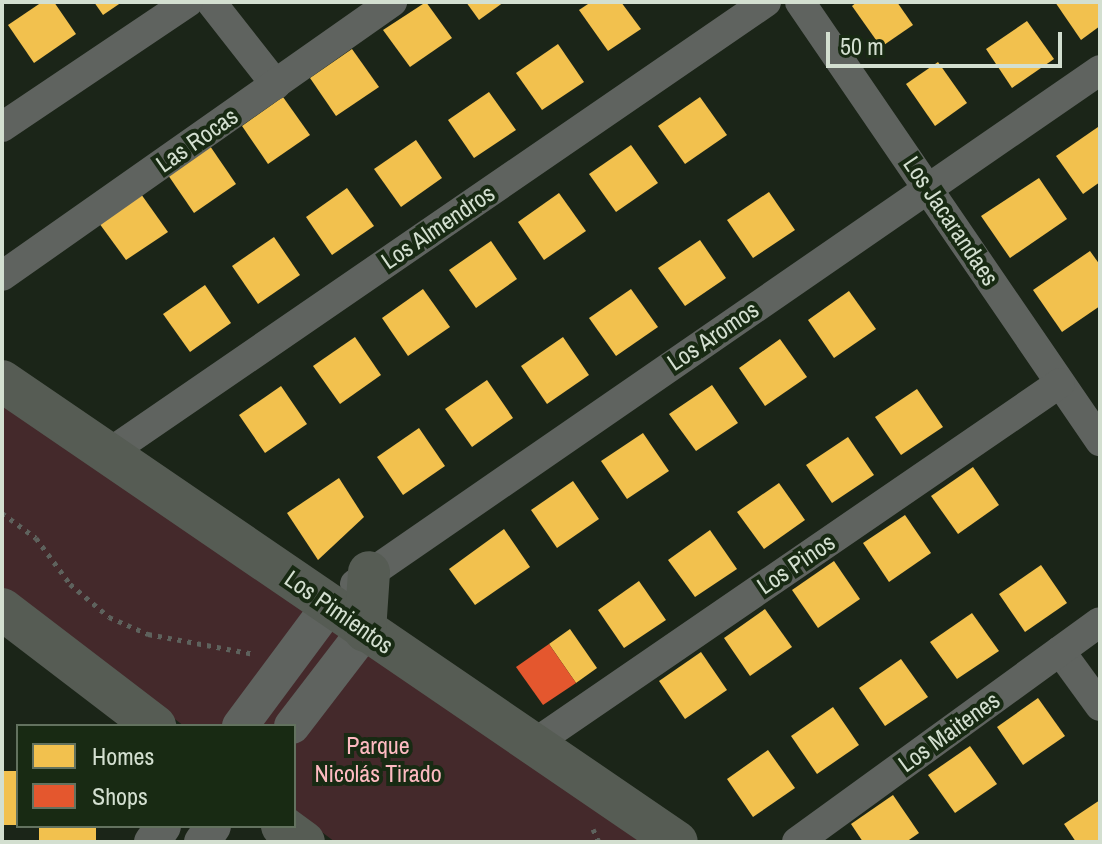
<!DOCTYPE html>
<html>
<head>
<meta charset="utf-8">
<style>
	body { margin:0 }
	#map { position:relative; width:1102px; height:844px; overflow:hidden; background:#1b2518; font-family:"Archivo Narrow",sans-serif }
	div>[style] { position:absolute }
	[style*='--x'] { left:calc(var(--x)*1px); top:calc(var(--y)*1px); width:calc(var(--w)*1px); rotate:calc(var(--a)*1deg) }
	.green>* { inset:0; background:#44292b }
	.homes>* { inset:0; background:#f2c14e }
	.shops>* { inset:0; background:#e4572e }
	.path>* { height:5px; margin-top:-2.5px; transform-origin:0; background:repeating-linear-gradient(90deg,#5e625d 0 4px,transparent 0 10px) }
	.minor>* { height:30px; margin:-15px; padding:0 15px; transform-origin:15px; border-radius:15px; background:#5f635f }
	.tertiary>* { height:36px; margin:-18px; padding:0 18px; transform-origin:18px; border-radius:18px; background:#5f635f }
	.secondary>* { height:42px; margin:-21px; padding:0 21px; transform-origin:21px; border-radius:21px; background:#565c54 }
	span { translate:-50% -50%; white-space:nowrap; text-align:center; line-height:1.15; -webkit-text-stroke:8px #182a13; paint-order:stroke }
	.street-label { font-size:24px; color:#d3dfd0 }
	.park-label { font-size:24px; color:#fdbac1 }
	.frame { position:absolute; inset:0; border:4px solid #d3dfd0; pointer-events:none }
	.legend { position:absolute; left:16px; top:724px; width:280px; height:104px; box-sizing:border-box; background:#182a13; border:2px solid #63725f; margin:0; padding:10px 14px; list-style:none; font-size:24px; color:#d3dfd0 }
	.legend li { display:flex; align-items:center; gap:16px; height:40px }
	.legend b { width:40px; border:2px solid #63725f }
	.scale { position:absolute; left:826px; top:32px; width:236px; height:36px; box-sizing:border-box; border:4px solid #d3dfd0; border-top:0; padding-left:10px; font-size:24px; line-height:28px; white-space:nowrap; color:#d3dfd0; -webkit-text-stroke:6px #182a13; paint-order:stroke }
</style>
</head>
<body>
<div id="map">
	<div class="green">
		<div style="clip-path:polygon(2px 402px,647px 842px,335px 842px,294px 811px,294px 726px,184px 726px,2px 588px)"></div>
	</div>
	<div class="homes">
		<div style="clip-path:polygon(42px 2px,54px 2px,76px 34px,34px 63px,8px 25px)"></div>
		<div style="clip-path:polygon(94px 2px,122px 2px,103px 15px)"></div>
		<div style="clip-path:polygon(426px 2px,452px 38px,410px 67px,383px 30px)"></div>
		<div style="clip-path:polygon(466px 2px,504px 2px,479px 20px)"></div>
		<div style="clip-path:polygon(591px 2px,621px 2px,641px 29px,608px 51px,579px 10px)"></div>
		<div style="clip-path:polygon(857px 2px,897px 2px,913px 25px,881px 47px,852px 6px)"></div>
		<div style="clip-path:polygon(1055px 2px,1100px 2px,1100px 26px,1081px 40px)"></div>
		<div style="clip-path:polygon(1027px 21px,1054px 59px,1012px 88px,986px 49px)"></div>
		<div style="clip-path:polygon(558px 44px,584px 82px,542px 110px,516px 73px)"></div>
		<div style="clip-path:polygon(352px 49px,379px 87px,336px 116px,310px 78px)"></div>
		<div style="clip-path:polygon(938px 62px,967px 103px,935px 126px,906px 84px)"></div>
		<div style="clip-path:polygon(489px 92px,516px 130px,474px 158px,448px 120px)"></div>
		<div style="clip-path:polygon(283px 97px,310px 135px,268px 164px,242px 126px)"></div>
		<div style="clip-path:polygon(700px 97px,727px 135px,685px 164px,658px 126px)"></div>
		<div style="clip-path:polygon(1098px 127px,1100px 182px,1083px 194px,1056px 156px)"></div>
		<div style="clip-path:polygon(416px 140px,442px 178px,401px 207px,374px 169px)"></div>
		<div style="clip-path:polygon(631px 145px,658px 183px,616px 212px,589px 174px)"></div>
		<div style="clip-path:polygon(210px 146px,236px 184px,194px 213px,168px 175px)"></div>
		<div style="clip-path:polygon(1039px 178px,1067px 219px,1010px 258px,981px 216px)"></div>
		<div style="clip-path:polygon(347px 188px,374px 226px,332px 255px,306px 217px)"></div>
		<div style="clip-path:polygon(769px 192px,795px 230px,753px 258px,727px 220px)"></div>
		<div style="clip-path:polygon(559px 193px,586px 231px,544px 260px,518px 222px)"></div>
		<div style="clip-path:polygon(141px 194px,168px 232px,126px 260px,99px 223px)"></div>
		<div style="clip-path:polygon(274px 237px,300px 275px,258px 304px,232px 266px)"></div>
		<div style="clip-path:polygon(700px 240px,726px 278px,685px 306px,658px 268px)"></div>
		<div style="clip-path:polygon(491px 241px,517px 279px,476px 308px,449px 270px)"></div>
		<div style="clip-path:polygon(1090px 251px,1100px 265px,1100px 306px,1062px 332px,1033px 290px)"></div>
		<div style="clip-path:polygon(205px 285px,231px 323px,190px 352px,163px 314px)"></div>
		<div style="clip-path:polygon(423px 289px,450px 327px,408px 356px,382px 318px)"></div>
		<div style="clip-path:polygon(631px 289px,658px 327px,616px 356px,589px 318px)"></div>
		<div style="clip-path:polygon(849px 291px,876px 329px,834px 358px,808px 320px)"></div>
		<div style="clip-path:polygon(355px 337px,381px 375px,340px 404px,313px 366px)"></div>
		<div style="clip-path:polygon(563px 337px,589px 375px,547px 404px,521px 366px)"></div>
		<div style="clip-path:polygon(780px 339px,807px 377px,765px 406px,739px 368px)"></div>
		<div style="clip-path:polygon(487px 380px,513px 418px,472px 447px,445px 409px)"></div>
		<div style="clip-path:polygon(712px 385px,738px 423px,696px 451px,669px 414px)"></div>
		<div style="clip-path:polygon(281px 386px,307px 424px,265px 453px,239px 415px)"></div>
		<div style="clip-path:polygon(917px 389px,943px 427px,901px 455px,875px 417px)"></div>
		<div style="clip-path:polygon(419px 428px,445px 466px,403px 495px,377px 457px)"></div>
		<div style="clip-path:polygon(643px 433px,669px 471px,627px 499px,601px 461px)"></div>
		<div style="clip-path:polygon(848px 437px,874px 475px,832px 503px,806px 465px)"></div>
		<div style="clip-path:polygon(973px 467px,999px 505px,958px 534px,931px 496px)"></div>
		<div style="clip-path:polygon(339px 478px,364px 517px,318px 560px,287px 513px)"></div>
		<div style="clip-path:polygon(573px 481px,599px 519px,557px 548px,531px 510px)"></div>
		<div style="clip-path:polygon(779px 483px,805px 520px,764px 549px,737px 512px)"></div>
		<div style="clip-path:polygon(905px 515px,931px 553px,889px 582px,863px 543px)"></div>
		<div style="clip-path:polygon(504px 529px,530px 567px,475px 605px,449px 569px)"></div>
		<div style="clip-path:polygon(710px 530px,737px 569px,695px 597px,668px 560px)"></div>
		<div style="clip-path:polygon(834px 561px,860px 599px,818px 628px,792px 590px)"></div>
		<div style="clip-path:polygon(1041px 565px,1067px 603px,1025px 632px,999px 594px)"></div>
		<div style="clip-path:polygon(639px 581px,666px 620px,624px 648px,598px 610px)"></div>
		<div style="clip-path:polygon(765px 609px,792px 647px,750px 676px,724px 638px)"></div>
		<div style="clip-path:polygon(972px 613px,999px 651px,957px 679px,930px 642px)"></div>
		<div style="clip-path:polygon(570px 629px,597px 668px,576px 683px,549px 644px)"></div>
		<div style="clip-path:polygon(701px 652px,727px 690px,685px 719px,659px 681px)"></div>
		<div style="clip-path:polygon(901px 659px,928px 697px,885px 726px,859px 688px)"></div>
		<div style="clip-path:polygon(1038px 698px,1065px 736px,1023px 765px,997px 727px)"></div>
		<div style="clip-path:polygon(833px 707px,859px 745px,817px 774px,791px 736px)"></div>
		<div style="clip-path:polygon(970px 746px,997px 784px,955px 813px,928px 775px)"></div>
		<div style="clip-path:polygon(768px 750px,795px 788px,753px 817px,727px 779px)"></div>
		<div style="clip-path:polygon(2px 771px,18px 771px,18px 825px,2px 825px)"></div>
		<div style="clip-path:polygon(893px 795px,919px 833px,906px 842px,863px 842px,851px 824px)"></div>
		<div style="clip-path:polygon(1100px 800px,1100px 842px,1076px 842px,1064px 824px)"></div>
		<div style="clip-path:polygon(39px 826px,96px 826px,96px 841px,39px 840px)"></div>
	</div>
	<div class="shops">
		<div style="clip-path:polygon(549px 644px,576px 683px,543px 705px,516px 667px)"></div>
	</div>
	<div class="path">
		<div style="--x:2;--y:513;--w:42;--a:36.3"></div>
		<div style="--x:36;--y:538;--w:57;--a:53.5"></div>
		<div style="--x:70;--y:584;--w:51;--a:40.2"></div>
		<div style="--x:109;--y:617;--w:43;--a:23.6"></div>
		<div style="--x:148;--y:634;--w:108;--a:10.7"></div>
		<div style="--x:593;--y:829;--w:14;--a:65"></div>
	</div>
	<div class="minor">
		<div style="--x:211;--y:2;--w:105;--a:51.9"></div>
		<div style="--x:800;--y:2;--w:532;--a:55.65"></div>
		<div style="--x:2;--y:127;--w:224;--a:-33.9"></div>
		<div style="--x:2;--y:276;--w:477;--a:-35.1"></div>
		<div style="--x:109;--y:453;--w:797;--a:-34.47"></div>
		<div style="--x:355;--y:584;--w:905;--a:-34.6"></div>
		<div style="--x:1060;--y:651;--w:68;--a:54"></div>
		<div style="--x:532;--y:745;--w:640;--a:-34.43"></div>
		<div style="--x:797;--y:842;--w:374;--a:-36"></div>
	</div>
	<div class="tertiary">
		<div style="--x:240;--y:726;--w:149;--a:-53.4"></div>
		<div style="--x:292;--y:726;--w:120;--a:-52.5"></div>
		<div style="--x:152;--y:842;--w:19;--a:-55"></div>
		<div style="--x:202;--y:842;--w:19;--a:-55"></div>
	</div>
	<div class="secondary">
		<div style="--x:2;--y:381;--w:817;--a:34.33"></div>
		<div style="--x:2;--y:609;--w:193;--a:37.4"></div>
		<div style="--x:365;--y:631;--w:59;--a:-86.1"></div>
		<div style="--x:282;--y:826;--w:27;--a:36"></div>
	</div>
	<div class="street-label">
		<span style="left:197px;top:140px;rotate:-35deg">Las Rocas</span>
		<span style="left:951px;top:221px;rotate:56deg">Los Jacarandaes</span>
		<span style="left:438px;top:227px;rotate:-34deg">Los Almendros</span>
		<span style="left:713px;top:336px;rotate:-34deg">Los Aromos</span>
		<span style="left:796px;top:564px;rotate:-34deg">Los Pinos</span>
		<span style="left:339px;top:612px;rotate:35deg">Los Pimientos</span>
		<span style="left:949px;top:732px;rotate:-36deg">Los Maitenes</span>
	</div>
	<div class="park-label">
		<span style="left:378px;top:760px">Parque<br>Nicolás Tirado</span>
	</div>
	<div class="frame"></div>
	<ul class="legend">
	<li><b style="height:22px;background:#f2c14e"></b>Homes</li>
	<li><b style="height:22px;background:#e4572e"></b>Shops</li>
	</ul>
	<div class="scale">50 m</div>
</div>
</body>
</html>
